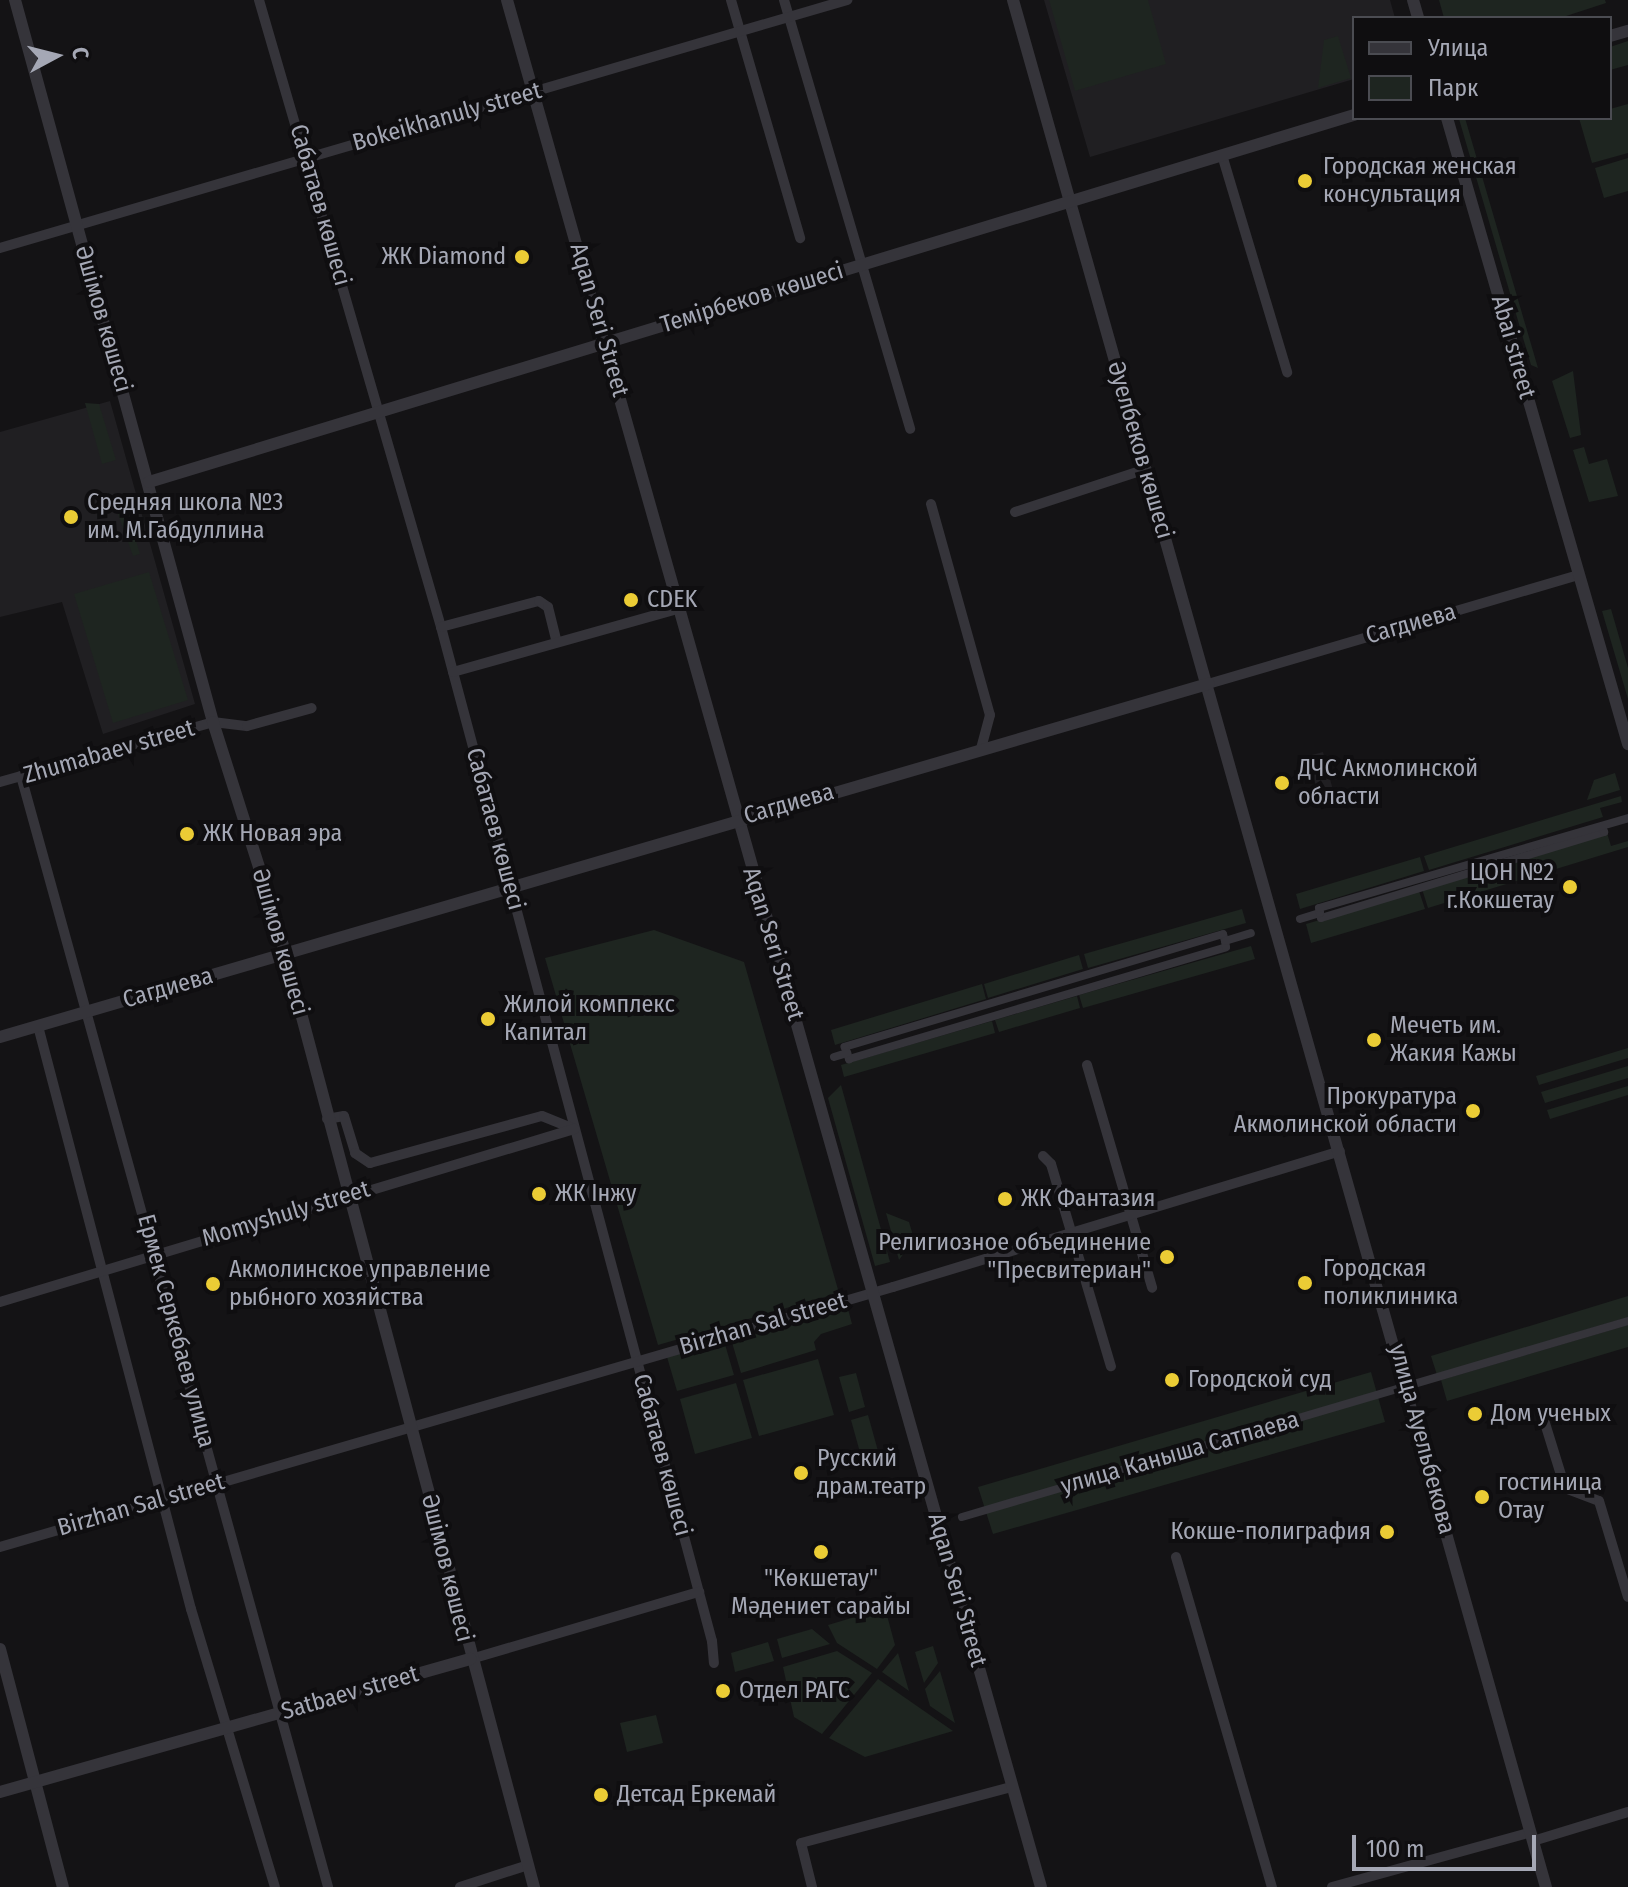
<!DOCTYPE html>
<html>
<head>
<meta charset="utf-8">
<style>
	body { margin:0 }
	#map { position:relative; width:1628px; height:1887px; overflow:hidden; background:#141315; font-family:"Fira Sans Condensed",sans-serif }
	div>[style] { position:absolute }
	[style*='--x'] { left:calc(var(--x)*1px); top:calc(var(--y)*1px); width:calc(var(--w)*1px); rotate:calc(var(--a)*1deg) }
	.built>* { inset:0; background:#201f22 }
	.green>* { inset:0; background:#1e2520 }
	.pedestrian>* { height:8px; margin:-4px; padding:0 4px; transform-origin:4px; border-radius:4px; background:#35343a }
	.minor>* { height:10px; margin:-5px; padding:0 5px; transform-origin:5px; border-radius:5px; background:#35343a }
	.tertiary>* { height:12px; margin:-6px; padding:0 6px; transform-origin:6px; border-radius:6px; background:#35343a }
	.dots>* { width:22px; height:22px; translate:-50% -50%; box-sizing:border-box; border:4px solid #0f0e10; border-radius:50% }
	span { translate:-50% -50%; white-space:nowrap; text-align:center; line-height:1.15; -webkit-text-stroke:8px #0f0e10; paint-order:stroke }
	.street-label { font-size:24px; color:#a5a8b5 }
	.poi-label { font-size:24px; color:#a5a8b5 }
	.left { translate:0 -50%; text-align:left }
	.right { translate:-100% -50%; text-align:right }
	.legend { position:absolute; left:1352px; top:16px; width:260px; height:104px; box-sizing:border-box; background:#0f0e10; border:2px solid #4b4c52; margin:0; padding:10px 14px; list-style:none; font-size:24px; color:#a5a8b5 }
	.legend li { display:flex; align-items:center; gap:16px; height:40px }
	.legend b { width:40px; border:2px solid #4b4c52 }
	.north { position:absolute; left:16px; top:16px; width:80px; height:80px; -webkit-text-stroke:6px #0f0e10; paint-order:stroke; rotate:83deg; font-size:22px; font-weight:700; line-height:32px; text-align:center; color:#a5a8b5 }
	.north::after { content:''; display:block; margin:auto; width:28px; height:36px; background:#a5a8b5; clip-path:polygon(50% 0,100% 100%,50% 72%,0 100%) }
	.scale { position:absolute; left:1352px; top:1835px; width:184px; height:36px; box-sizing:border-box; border:4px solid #a5a8b5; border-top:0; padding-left:10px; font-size:24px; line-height:28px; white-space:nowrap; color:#a5a8b5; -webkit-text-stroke:6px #0f0e10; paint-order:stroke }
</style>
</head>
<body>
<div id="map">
	<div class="built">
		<div style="clip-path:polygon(1044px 0,1390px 0,1395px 18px,1354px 18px,1354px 79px,1090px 157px)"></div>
		<div style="clip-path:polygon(110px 401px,195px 704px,103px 734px,62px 602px,0 617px,0 432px)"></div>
		<div style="clip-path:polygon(1323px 752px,1335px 798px,1320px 802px,1308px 756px)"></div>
	</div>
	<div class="green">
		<div style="clip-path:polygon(1049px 0,1148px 0,1166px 64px,1075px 91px)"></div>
		<div style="clip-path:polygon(1439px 0,1605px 0,1606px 3px,1560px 18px,1444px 18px)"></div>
		<div style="clip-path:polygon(1338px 36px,1351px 78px,1318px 88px,1324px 40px)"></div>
		<div style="clip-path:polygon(1628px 41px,1628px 65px,1610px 70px,1610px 47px)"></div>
		<div style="clip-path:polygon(1628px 104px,1628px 153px,1592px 163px,1579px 118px,1610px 118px,1610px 109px)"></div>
		<div style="clip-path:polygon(1465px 118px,1538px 368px,1531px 365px,1459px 119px)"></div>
		<div style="clip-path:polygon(1628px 158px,1628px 191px,1604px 198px,1595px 168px)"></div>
		<div style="clip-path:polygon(1573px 371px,1581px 435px,1570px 438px,1552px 381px)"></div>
		<div style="clip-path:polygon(85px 403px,99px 404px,116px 460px,102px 464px)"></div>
		<div style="clip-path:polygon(1584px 447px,1589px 464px,1607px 459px,1618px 496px,1589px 502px,1573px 450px)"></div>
		<div style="clip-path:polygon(124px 500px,140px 554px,133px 556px,114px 503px)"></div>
		<div style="clip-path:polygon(149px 572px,188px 700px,113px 723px,74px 594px)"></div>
		<div style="clip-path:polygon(1611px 609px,1628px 668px,1628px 699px,1602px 611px)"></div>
		<div style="clip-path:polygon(1615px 773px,1620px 790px,1587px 800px,1594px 780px)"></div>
		<div style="clip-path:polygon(1621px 796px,1622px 802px,1600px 808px,1603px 817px,1429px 870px,1424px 856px)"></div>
		<div style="clip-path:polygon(1607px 833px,1611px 846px,1628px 841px,1628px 847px,1428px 908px,1422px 889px)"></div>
		<div style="clip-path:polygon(1420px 857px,1424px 871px,1300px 909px,1296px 894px)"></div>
		<div style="clip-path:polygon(1419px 891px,1425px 909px,1311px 943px,1306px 924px)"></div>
		<div style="clip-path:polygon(1242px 909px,1246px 923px,1088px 968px,1084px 954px)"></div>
		<div style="clip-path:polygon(654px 930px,744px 962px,839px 1293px,658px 1345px,545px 958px)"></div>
		<div style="clip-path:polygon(1251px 946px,1255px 959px,1083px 1008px,1079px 995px)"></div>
		<div style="clip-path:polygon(1079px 955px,1083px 969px,988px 998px,984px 984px)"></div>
		<div style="clip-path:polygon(982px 984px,986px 999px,835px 1045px,831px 1030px)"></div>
		<div style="clip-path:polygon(1077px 996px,1080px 1008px,999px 1032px,995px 1020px)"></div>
		<div style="clip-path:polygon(992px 1021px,995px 1033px,844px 1077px,841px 1065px)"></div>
		<div style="clip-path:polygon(1628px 1048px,1628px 1058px,1539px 1085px,1536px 1076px)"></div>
		<div style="clip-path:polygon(1628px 1066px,1628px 1078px,1545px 1103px,1541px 1092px)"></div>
		<div style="clip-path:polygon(841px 1085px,890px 1262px,875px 1266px,828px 1098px)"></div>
		<div style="clip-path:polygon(1628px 1086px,1628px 1095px,1550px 1119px,1547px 1110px)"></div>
		<div style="clip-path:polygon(886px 1213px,909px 1222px,914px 1239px,899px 1260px)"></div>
		<div style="clip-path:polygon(1628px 1296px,1628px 1317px,1437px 1375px,1431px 1356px)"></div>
		<div style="clip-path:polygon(847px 1305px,852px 1324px,821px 1334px,814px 1342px,816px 1350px,741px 1373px,731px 1339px)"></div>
		<div style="clip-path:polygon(1628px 1325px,1628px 1347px,1447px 1401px,1441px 1380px)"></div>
		<div style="clip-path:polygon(724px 1341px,734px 1375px,677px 1391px,667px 1357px)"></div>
		<div style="clip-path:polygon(818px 1359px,834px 1415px,759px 1436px,743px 1380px)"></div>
		<div style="clip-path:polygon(1371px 1372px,1385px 1422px,993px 1534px,978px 1487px)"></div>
		<div style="clip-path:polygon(856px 1373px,865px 1407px,849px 1412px,839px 1377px)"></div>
		<div style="clip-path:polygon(736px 1383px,752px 1438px,695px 1454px,680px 1399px)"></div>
		<div style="clip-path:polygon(868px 1415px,878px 1451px,861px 1456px,851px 1420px)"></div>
		<div style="clip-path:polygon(885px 1608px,895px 1645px,877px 1669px,837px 1643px,828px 1625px)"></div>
		<div style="clip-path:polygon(812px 1629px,830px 1644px,782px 1658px,777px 1639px)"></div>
		<div style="clip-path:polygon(768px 1642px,774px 1661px,735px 1672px,731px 1653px)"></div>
		<div style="clip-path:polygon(933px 1646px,938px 1663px,924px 1683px,915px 1652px)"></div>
		<div style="clip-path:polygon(837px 1651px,872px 1673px,822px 1734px,794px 1717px,783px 1667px)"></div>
		<div style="clip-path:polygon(898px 1653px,909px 1691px,882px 1672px)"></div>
		<div style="clip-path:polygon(940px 1671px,955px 1723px,930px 1706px,925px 1689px)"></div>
		<div style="clip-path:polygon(878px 1679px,953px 1731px,865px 1757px,829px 1738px)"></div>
		<div style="clip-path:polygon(656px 1715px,663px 1743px,627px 1752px,620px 1723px)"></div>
	</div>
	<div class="pedestrian">
		<div style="--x:1320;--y:913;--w:5;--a:79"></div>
		<div style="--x:1321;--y:918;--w:296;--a:-16.9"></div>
		<div style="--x:1604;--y:832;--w:6;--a:-108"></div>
		<div style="--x:1300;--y:919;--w:21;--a:-17"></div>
		<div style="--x:1320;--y:913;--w:5;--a:-101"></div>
		<div style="--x:1319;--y:908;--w:322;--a:-16.2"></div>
		<div style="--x:1225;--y:941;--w:7;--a:-106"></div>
		<div style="--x:1223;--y:934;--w:395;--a:163.4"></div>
		<div style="--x:845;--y:1047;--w:13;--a:72"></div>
		<div style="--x:849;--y:1059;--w:393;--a:-16.5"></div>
		<div style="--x:1226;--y:947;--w:6;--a:-99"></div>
		<div style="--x:1225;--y:941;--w:27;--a:-17"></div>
		<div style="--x:834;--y:1057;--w:14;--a:-17"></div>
		<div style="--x:962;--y:1517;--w:694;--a:-16.4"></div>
	</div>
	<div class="minor">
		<div style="--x:259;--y:0;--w:653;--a:73.81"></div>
		<div style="--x:441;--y:627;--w:1050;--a:75.04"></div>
		<div style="--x:712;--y:1641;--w:22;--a:85"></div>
		<div style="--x:731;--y:0;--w:248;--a:73.8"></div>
		<div style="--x:784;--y:0;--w:447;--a:73.6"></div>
		<div style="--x:1222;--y:155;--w:227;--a:73.3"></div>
		<div style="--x:0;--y:248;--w:883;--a:-16.32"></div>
		<div style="--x:931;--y:504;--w:219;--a:74.4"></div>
		<div style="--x:990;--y:715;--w:35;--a:105"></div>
		<div style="--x:1015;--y:512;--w:138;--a:-18.2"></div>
		<div style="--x:441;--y:627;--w:101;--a:-14.9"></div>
		<div style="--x:539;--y:601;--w:11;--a:34"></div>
		<div style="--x:548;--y:607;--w:36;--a:76"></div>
		<div style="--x:453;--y:672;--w:236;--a:-15.7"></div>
		<div style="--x:1208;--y:684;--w:387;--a:-16.4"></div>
		<div style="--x:21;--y:776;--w:1153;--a:74.55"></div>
		<div style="--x:0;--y:782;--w:221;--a:-15.7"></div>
		<div style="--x:213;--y:722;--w:34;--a:7"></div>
		<div style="--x:247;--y:726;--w:67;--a:-15.5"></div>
		<div style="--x:38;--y:1026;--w:603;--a:75.3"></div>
		<div style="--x:191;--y:1609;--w:290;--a:73.2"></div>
		<div style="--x:1087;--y:1065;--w:232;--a:73.7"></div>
		<div style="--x:327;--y:1119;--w:17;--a:-10"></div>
		<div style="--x:344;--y:1116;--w:39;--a:73"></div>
		<div style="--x:355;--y:1153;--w:18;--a:34"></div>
		<div style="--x:370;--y:1163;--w:178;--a:-15.3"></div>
		<div style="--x:542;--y:1116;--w:35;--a:22"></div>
		<div style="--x:1043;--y:1156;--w:11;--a:45"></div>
		<div style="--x:1051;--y:1164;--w:211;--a:73.5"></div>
		<div style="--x:0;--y:1302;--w:600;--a:-16.77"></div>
		<div style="--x:1544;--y:1420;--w:71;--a:72.8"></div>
		<div style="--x:1565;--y:1488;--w:36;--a:21"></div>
		<div style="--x:1599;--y:1501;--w:100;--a:73.2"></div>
		<div style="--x:0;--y:1547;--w:930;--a:-16.23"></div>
		<div style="--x:893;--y:1287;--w:467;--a:-16.9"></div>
		<div style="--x:1176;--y:1557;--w:344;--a:73.8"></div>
		<div style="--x:471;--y:1659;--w:238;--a:-16.4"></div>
		<div style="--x:1533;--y:1841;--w:99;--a:-17"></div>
		<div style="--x:460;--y:1887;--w:71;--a:-17.9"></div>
		<div style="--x:812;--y:1887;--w:45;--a:-104"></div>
		<div style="--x:801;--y:1843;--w:218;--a:-14.9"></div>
		<div style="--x:1332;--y:1887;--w:206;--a:-15.4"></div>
	</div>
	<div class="tertiary">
		<div style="--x:15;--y:0;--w:749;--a:74.66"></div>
		<div style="--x:213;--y:722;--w:215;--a:72.4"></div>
		<div style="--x:278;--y:927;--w:994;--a:75.07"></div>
		<div style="--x:507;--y:0;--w:1961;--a:74.2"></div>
		<div style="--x:1013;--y:0;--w:1961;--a:74.23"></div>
		<div style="--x:1413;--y:0;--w:19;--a:74"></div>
		<div style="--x:1610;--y:36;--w:19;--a:-16"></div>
		<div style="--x:1447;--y:118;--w:652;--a:73.87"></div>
		<div style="--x:149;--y:482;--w:1260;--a:-16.94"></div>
		<div style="--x:0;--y:1037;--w:1259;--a:-16.29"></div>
		<div style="--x:0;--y:1649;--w:246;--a:75.2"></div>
		<div style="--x:0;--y:1792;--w:489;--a:-15.8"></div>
	</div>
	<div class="dots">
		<div style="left:1305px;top:181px;background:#ebcc35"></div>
		<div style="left:522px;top:257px;background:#ebcc35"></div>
		<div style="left:71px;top:517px;background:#ebcc35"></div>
		<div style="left:631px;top:600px;background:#ebcc35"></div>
		<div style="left:1282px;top:783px;background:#ebcc35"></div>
		<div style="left:187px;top:834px;background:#ebcc35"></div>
		<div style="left:1570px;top:887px;background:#ebcc35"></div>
		<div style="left:488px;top:1019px;background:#ebcc35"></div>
		<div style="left:1374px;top:1040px;background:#ebcc35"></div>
		<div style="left:1473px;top:1111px;background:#ebcc35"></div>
		<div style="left:539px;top:1194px;background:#ebcc35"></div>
		<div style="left:1005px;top:1199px;background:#ebcc35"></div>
		<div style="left:1167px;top:1257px;background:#ebcc35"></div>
		<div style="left:1305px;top:1283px;background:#ebcc35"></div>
		<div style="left:213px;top:1284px;background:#ebcc35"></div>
		<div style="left:1172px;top:1380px;background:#ebcc35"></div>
		<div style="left:1475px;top:1414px;background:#ebcc35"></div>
		<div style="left:801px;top:1473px;background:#ebcc35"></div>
		<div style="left:1482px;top:1497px;background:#ebcc35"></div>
		<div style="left:1387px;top:1532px;background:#ebcc35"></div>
		<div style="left:821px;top:1552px;background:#ebcc35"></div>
		<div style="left:723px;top:1691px;background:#ebcc35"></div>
		<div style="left:601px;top:1795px;background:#ebcc35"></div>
	</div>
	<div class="street-label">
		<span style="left:447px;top:117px;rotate:-16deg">Bokeikhanuly street</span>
		<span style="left:320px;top:205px;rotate:74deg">Сабатаев көшесі</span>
		<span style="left:752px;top:298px;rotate:-17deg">Темірбеков көшесі</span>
		<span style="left:103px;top:319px;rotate:74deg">Әшімов көшесі</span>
		<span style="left:599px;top:320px;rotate:74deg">Aqan Seri Street</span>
		<span style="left:1513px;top:347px;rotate:74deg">Abai street</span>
		<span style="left:1140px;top:450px;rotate:74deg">Әуелбеков көшесі</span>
		<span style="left:1411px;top:624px;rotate:-16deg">Сагдиева</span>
		<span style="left:109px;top:752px;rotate:-16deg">Zhumabaev street</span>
		<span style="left:789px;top:804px;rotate:-16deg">Сагдиева</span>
		<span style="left:495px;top:829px;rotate:75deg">Сабатаев көшесі</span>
		<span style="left:280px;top:942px;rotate:74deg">Әшімов көшесі</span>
		<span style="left:773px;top:944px;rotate:73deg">Aqan Seri Street</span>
		<span style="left:168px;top:988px;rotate:-16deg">Сагдиева</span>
		<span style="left:286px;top:1214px;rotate:-17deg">Momyshuly street</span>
		<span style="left:763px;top:1324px;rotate:-16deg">Birzhan Sal street</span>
		<span style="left:176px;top:1331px;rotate:75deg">Ермек Серкебаев улица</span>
		<span style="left:1422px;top:1439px;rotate:75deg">улица Ауельбекова</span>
		<span style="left:1180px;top:1453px;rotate:-16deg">улица Каныша Сатпаева</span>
		<span style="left:662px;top:1455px;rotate:75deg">Сабатаев көшесі</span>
		<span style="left:141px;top:1505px;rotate:-16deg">Birzhan Sal street</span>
		<span style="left:447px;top:1568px;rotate:76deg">Әшімов көшесі</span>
		<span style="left:957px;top:1590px;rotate:74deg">Aqan Seri Street</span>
		<span style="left:350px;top:1693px;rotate:-16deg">Satbaev street</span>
	</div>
	<div class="poi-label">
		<span class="left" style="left:1323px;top:181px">Городская женская<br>консультация</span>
		<span class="right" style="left:506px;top:257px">ЖК Diamond</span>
		<span class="left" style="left:87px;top:517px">Средняя школа №3<br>им. М.Габдуллина</span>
		<span class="left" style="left:647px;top:600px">CDEK</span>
		<span class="left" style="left:1298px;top:783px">ДЧС Акмолинской<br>области</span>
		<span class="left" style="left:203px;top:834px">ЖК Новая эра</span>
		<span class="right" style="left:1554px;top:887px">ЦОН №2<br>г.Кокшетау</span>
		<span class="left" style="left:504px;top:1019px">Жилой комплекс<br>Капитал</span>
		<span class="left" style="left:1390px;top:1040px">Мечеть им.<br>Жакия Кажы</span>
		<span class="right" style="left:1457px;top:1111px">Прокуратура<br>Акмолинской области</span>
		<span class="left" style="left:555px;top:1194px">ЖК Інжу</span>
		<span class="left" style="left:1021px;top:1199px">ЖК Фантазия</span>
		<span class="right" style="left:1151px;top:1257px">Религиозное объединение<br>"Пресвитериан"</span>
		<span class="left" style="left:1323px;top:1283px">Городская<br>поликлиника</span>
		<span class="left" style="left:229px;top:1284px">Акмолинское управление<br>рыбного хозяйства</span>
		<span class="left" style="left:1188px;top:1380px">Городской суд</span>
		<span class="left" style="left:1491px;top:1414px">Дом ученых</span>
		<span class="left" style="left:817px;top:1473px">Русский<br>драм.театр</span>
		<span class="left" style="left:1498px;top:1497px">гостиница<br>Отау</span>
		<span class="right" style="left:1371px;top:1532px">Кокше-полиграфия</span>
		<span style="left:821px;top:1593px">"Көкшетау"<br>Мәдениет сарайы</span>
		<span class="left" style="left:739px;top:1691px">Отдел РАГС</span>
		<span class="left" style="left:617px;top:1795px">Детсад Еркемай</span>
	</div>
	<ul class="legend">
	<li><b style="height:10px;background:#35343a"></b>Улица</li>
	<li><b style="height:22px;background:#1e2520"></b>Парк</li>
	</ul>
	<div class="north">С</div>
	<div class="scale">100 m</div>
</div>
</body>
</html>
